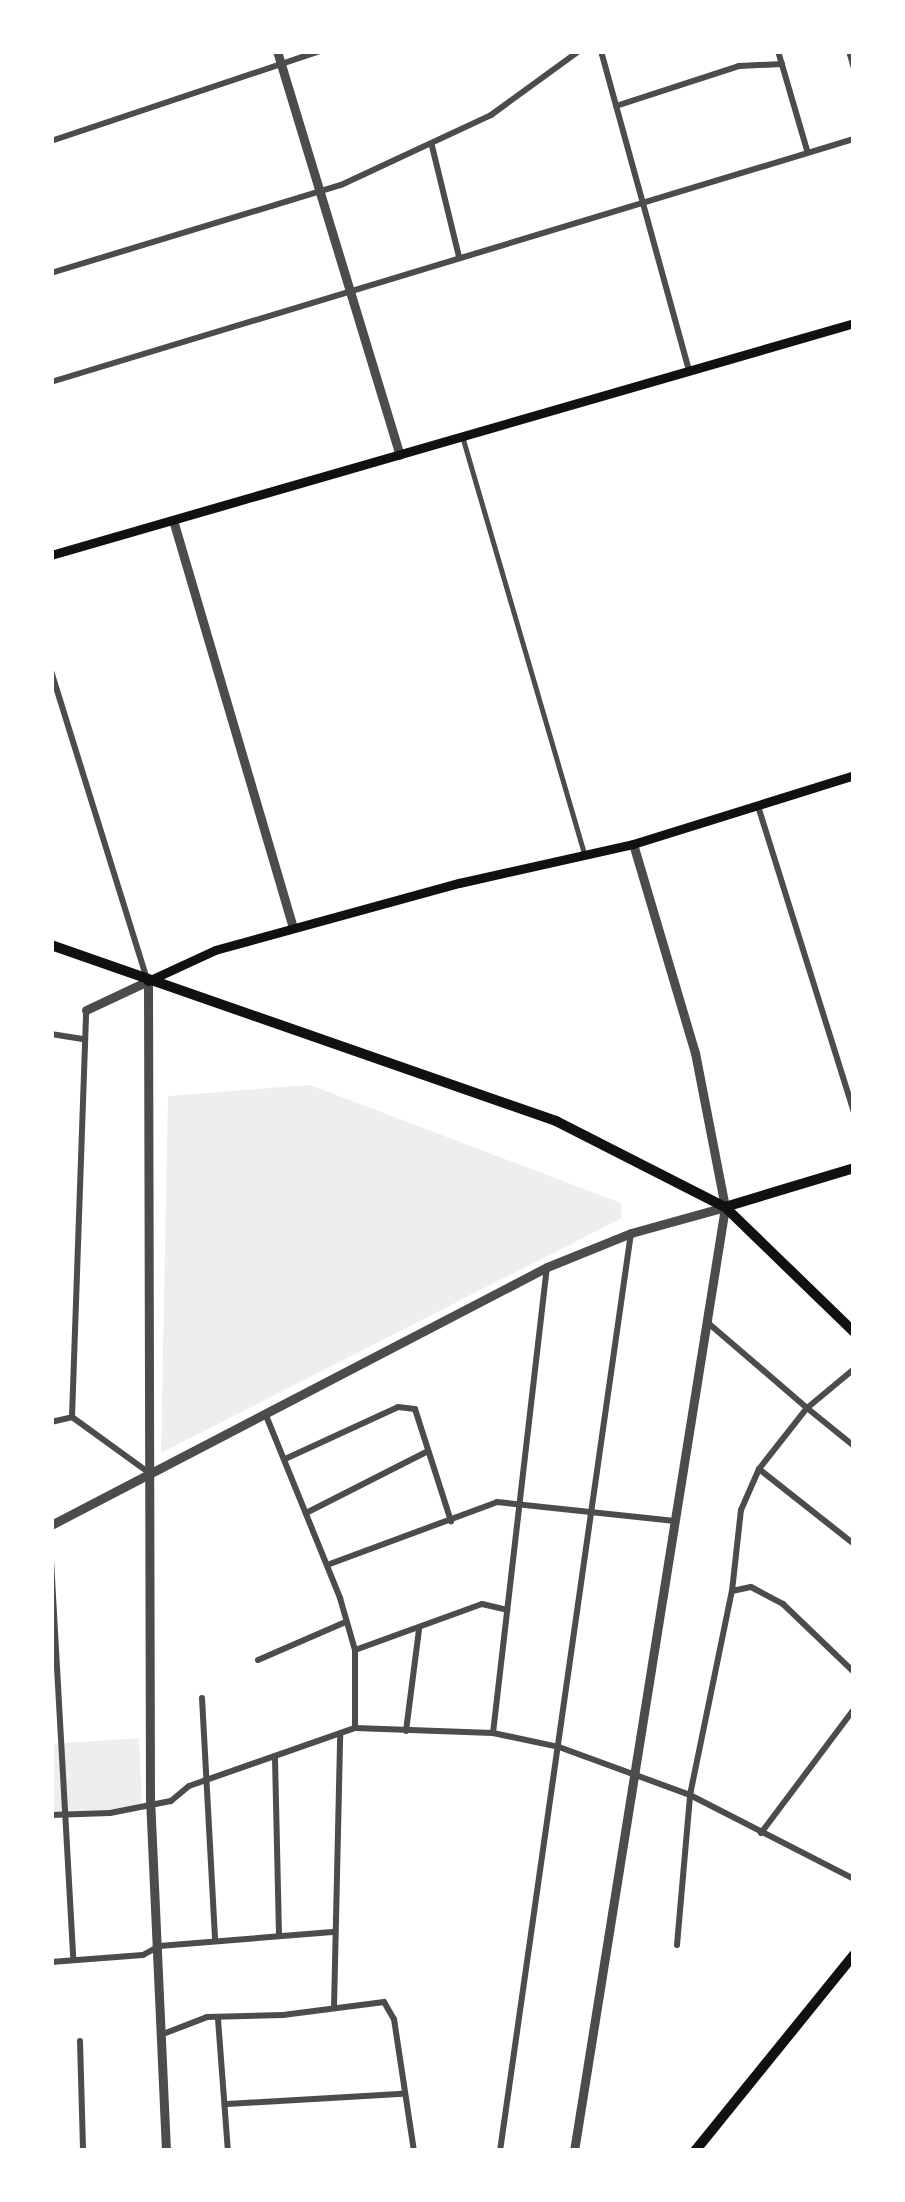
<!DOCTYPE html>
<html>
<head>
<meta charset="utf-8">
<style>
	body { margin:0 }
	#map { position:relative; width:905px; height:2202px; overflow:hidden; background:#fff; font-family:"Noto Sans",sans-serif }
	div>[style] { position:absolute }
	[style*='--x'] { left:calc(var(--x)*1px); top:calc(var(--y)*1px); width:calc(var(--w)*1px); rotate:calc(var(--a)*1deg) }
	.green>* { inset:0; background:#eee }
	.pedestrian>* { height:4.5px; margin:-2.25px; padding:0 2.25px; transform-origin:2.25px; border-radius:2.25px; background:#4c4c4c }
	.minor>* { height:6px; margin:-3px; padding:0 3px; transform-origin:3px; border-radius:3px; background:#4c4c4c }
	.tertiary>* { height:9px; margin:-4.5px; padding:0 4.5px; transform-origin:4.5px; border-radius:4.5px; background:#4c4c4c }
	.secondary>* { height:9px; margin:-4.5px; padding:0 4.5px; transform-origin:4.5px; border-radius:4.5px; background:#111 }
	.primary>* { height:10px; margin:-5px; padding:0 5px; transform-origin:5px; border-radius:5px; background:#111 }
	span { translate:-50% -50%; white-space:nowrap; text-align:center; line-height:1.15; -webkit-text-stroke:12px #fff; paint-order:stroke }
	.frame { position:absolute; inset:0; border:54px solid #fff; pointer-events:none }
</style>
</head>
<body>
<div id="map">
	<div class="green">
		<div style="clip-path:polygon(310px 1085px,621px 1203px,622px 1218px,161px 1453px,168px 1096px)"></div>
		<div style="clip-path:polygon(139px 1738px,142px 1808px,51px 1813px,51px 1744px)"></div>
	</div>
	<div class="pedestrian">
		<div style="--x:463;--y:438;--w:432;--a:73.7"></div>
	</div>
	<div class="minor">
		<div style="--x:601;--y:51;--w:332;--a:74.6"></div>
		<div style="--x:778;--y:51;--w:103;--a:73.7"></div>
		<div style="--x:849;--y:51;--w:19;--a:74"></div>
		<div style="--x:616;--y:106;--w:129;--a:-18"></div>
		<div style="--x:739;--y:66;--w:43;--a:-2.7"></div>
		<div style="--x:51;--y:141;--w:284;--a:-18.5"></div>
		<div style="--x:432;--y:146;--w:114;--a:76.3"></div>
		<div style="--x:51;--y:273;--w:303;--a:-16.9"></div>
		<div style="--x:341;--y:185;--w:166;--a:-25"></div>
		<div style="--x:491;--y:115;--w:109;--a:-36"></div>
		<div style="--x:51;--y:382;--w:839;--a:-16.84"></div>
		<div style="--x:51;--y:671;--w:319;--a:72.7"></div>
		<div style="--x:758;--y:806;--w:322;--a:72.6"></div>
		<div style="--x:51;--y:1034;--w:32;--a:9"></div>
		<div style="--x:854;--y:1369;--w:61;--a:140.3"></div>
		<div style="--x:807;--y:1408;--w:60;--a:39"></div>
		<div style="--x:265;--y:1413;--w:200;--a:67.9"></div>
		<div style="--x:340;--y:1598;--w:54;--a:73.9"></div>
		<div style="--x:355;--y:1650;--w:78;--a:90"></div>
		<div style="--x:72;--y:1417;--w:407;--a:-88"></div>
		<div style="--x:51;--y:1422;--w:22;--a:-13"></div>
		<div style="--x:72;--y:1417;--w:94;--a:35.9"></div>
		<div style="--x:285;--y:1459;--w:124;--a:-24.7"></div>
		<div style="--x:398;--y:1407;--w:17;--a:7"></div>
		<div style="--x:415;--y:1409;--w:118;--a:72.2"></div>
		<div style="--x:759;--y:1469;--w:121;--a:38.3"></div>
		<div style="--x:306;--y:1513;--w:137;--a:-26.9"></div>
		<div style="--x:51;--y:1560;--w:398;--a:86.8"></div>
		<div style="--x:327;--y:1565;--w:181;--a:-20.3"></div>
		<div style="--x:497;--y:1502;--w:179;--a:6.1"></div>
		<div style="--x:732;--y:1591;--w:19;--a:-12"></div>
		<div style="--x:751;--y:1587;--w:36;--a:28"></div>
		<div style="--x:783;--y:1604;--w:98;--a:43.8"></div>
		<div style="--x:355;--y:1650;--w:135;--a:-19.9"></div>
		<div style="--x:482;--y:1604;--w:26;--a:13"></div>
		<div style="--x:258;--y:1660;--w:93;--a:-23.5"></div>
		<div style="--x:202;--y:1698;--w:243;--a:86.9"></div>
		<div style="--x:406;--y:1731;--w:102;--a:-82.7"></div>
		<div style="--x:493;--y:1733;--w:469;--a:-83.4"></div>
		<div style="--x:275;--y:1758;--w:176;--a:88.7"></div>
		<div style="--x:51;--y:1815;--w:59;--a:-1.9"></div>
		<div style="--x:110;--y:1813;--w:62;--a:-11.1"></div>
		<div style="--x:171;--y:1801;--w:23;--a:-40"></div>
		<div style="--x:189;--y:1786;--w:176;--a:-19.3"></div>
		<div style="--x:355;--y:1728;--w:138;--a:2.1"></div>
		<div style="--x:493;--y:1733;--w:67;--a:12"></div>
		<div style="--x:559;--y:1747;--w:140;--a:20.1"></div>
		<div style="--x:690;--y:1795;--w:184;--a:27.1"></div>
		<div style="--x:761;--y:1833;--w:155;--a:-53.1"></div>
		<div style="--x:677;--y:1945;--w:151;--a:-85"></div>
		<div style="--x:690;--y:1795;--w:208;--a:-78.4"></div>
		<div style="--x:732;--y:1591;--w:81;--a:-83.7"></div>
		<div style="--x:741;--y:1510;--w:45;--a:-66.3"></div>
		<div style="--x:759;--y:1469;--w:78;--a:-51.8"></div>
		<div style="--x:807;--y:1408;--w:132;--a:-139.3"></div>
		<div style="--x:51;--y:1962;--w:92;--a:-4.4"></div>
		<div style="--x:143;--y:1955;--w:18;--a:-29"></div>
		<div style="--x:159;--y:1946;--w:174;--a:-4.6"></div>
		<div style="--x:334;--y:2008;--w:274;--a:-88.7"></div>
		<div style="--x:218;--y:2019;--w:132;--a:85.7"></div>
		<div style="--x:163;--y:2034;--w:47;--a:-21.1"></div>
		<div style="--x:207;--y:2017;--w:76;--a:-1.5"></div>
		<div style="--x:283;--y:2015;--w:102;--a:-7.3"></div>
		<div style="--x:384;--y:2002;--w:20;--a:60"></div>
		<div style="--x:394;--y:2019;--w:134;--a:81.4"></div>
		<div style="--x:80;--y:2041;--w:110;--a:88.4"></div>
		<div style="--x:227;--y:2104;--w:176;--a:-3.3"></div>
		<div style="--x:500;--y:2151;--w:927;--a:-81.88"></div>
	</div>
	<div class="tertiary">
		<div style="--x:277;--y:51;--w:422;--a:73.1"></div>
		<div style="--x:173;--y:520;--w:424;--a:73.6"></div>
		<div style="--x:86;--y:1010;--w:68;--a:-25.1"></div>
		<div style="--x:148;--y:981;--w:817;--a:89.86"></div>
		<div style="--x:150;--y:1798;--w:353;--a:87.4"></div>
		<div style="--x:51;--y:1525;--w:559;--a:-27.48"></div>
		<div style="--x:547;--y:1267;--w:91;--a:-22"></div>
		<div style="--x:631;--y:1233;--w:98;--a:-15.5"></div>
		<div style="--x:574;--y:2151;--w:956;--a:-80.91"></div>
		<div style="--x:725;--y:1207;--w:157;--a:-101"></div>
		<div style="--x:695;--y:1053;--w:218;--a:-106.5"></div>
	</div>
	<div class="secondary">
		<div style="--x:51;--y:555;--w:836;--a:-16.11"></div>
		<div style="--x:148;--y:981;--w:74;--a:-24.8"></div>
		<div style="--x:215;--y:950;--w:253;--a:-15.4"></div>
		<div style="--x:459;--y:883;--w:178;--a:-12.6"></div>
		<div style="--x:633;--y:844;--w:232;--a:-17.3"></div>
	</div>
	<div class="primary">
		<div style="--x:51;--y:945;--w:535;--a:19.21"></div>
		<div style="--x:556;--y:1121;--w:190;--a:27"></div>
		<div style="--x:725;--y:1207;--w:180;--a:44.1"></div>
		<div style="--x:725;--y:1207;--w:135;--a:-16.8"></div>
		<div style="--x:695;--y:2151;--w:252;--a:-51"></div>
	</div>
	<div class="frame"></div>
</div>
</body>
</html>
